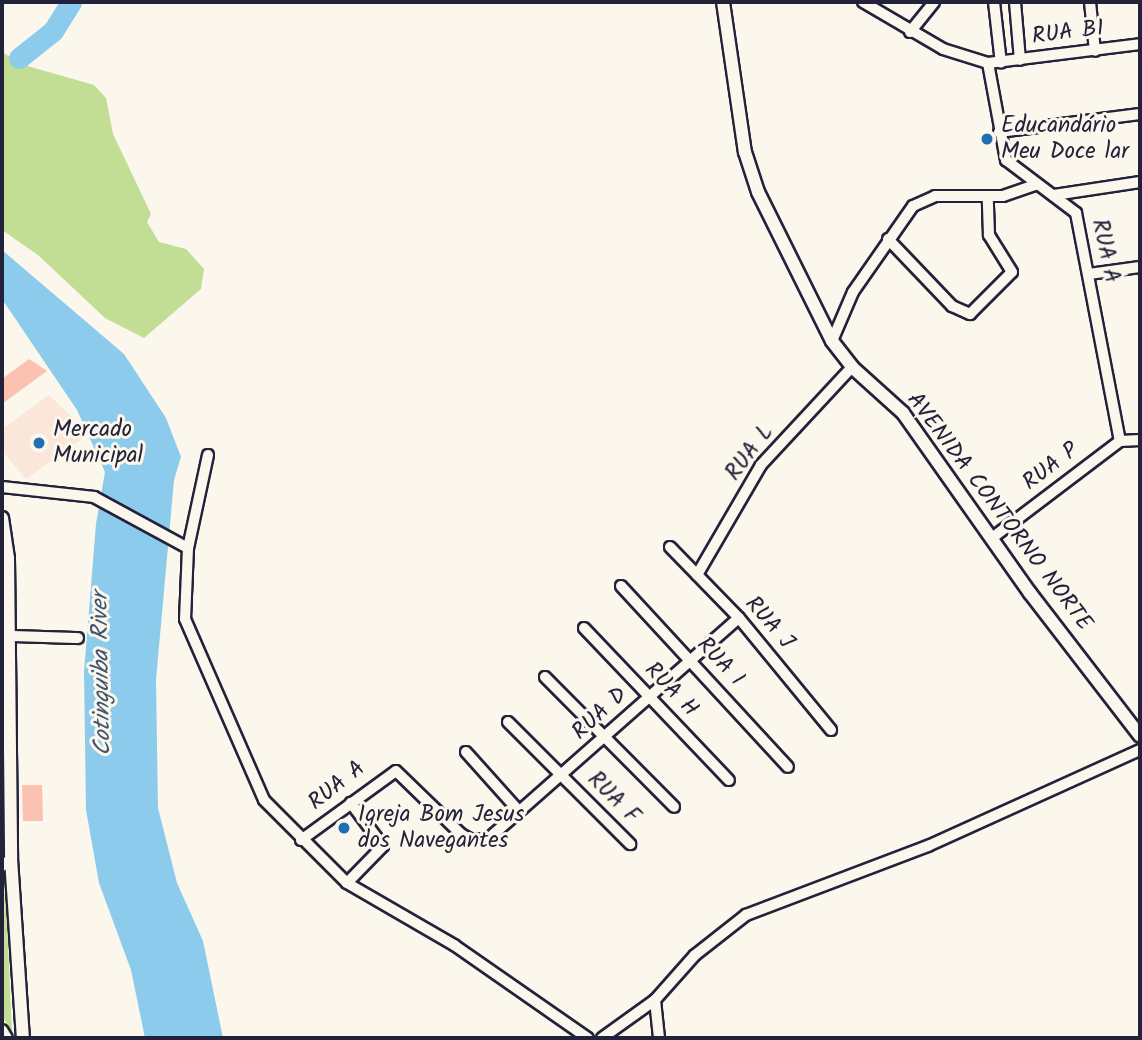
<!DOCTYPE html>
<html>
<head>
<meta charset="utf-8">
<style>
	body { margin:0 }
	#map { position:relative; width:1142px; height:1040px; overflow:hidden; background:#fbf7ec; font-family:Kalam,sans-serif }
	div>[style] { position:absolute }
	[style*='--x'] { left:calc(var(--x)*1px); top:calc(var(--y)*1px); width:calc(var(--w)*1px); rotate:calc(var(--a)*1deg) }
	.built>* { inset:0; background:#fbe7da }
	.green>* { inset:0; background:#c2dd94 }
	.water>* { inset:0; background:#8dcbed }
	.river>* { height:21px; margin:-10.5px; padding:0 10.5px; transform-origin:10.5px; border-radius:10.5px; background:#8dcbed }
	.building>* { inset:0; background:#fbc2b1 }
	.roads { filter:drop-shadow(2px 0 #22223b) drop-shadow(-2px 0 #22223b) drop-shadow(0 2px #22223b) drop-shadow(0 -2px #22223b) }
	.minor>* { height:10px; margin:-5px; padding:0 5px; transform-origin:5px; border-radius:5px; background:#fbf7ec }
	.tertiary>* { height:12px; margin:-6px; padding:0 6px; transform-origin:6px; border-radius:6px; background:#fbf7ec }
	.dots>* { width:19px; height:19px; translate:-50% -50%; box-sizing:border-box; border:4px solid #fbf7ec; border-radius:50% }
	span { translate:-50% -50%; white-space:nowrap; text-align:center; line-height:1.15; -webkit-text-stroke:6px #fbf7ec; paint-order:stroke }
	.street-label { font-size:23px; color:#22223b }
	.poi-label { font-size:23px; color:#22223b }
	.left { translate:0 -50%; text-align:left }
	.water-label { font-size:24px; color:#425570; font-style:italic }
	.frame { position:absolute; inset:0; border:4px solid #22223b; pointer-events:none }
</style>
</head>
<body>
<div id="map">
	<div class="built">
		<div style="clip-path:polygon(49px 395px,89px 434px,26px 479px,2px 451px,2px 429px)"></div>
	</div>
	<div class="green">
		<div style="clip-path:polygon(2px 52px,24px 65px,94px 85px,106px 98px,113px 134px,151px 214px,147px 222px,159px 242px,186px 249px,204px 269px,201px 289px,144px 338px,105px 318px,38px 255px,2px 230px)"></div>
		<div style="clip-path:polygon(5px 875px,12px 1033px,2px 1016px)"></div>
	</div>
	<div class="water">
		<div style="clip-path:polygon(2px 250px,124px 354px,166px 418px,181px 457px,174px 480px,156px 680px,158px 808px,177px 883px,203px 941px,223px 1038px,145px 1038px,131px 970px,99px 883px,86px 810px,84px 672px,96px 524px,105px 472px,77px 410px,2px 299px)"></div>
	</div>
	<div class="river">
		<div style="--x:19;--y:58;--w:43;--a:-38.5"></div>
		<div style="--x:53;--y:31;--w:34;--a:-58"></div>
	</div>
	<div class="building">
		<div style="clip-path:polygon(29px 359px,47px 371px,2px 404px,2px 379px)"></div>
		<div style="clip-path:polygon(22px 785px,42px 785px,43px 821px,23px 821px)"></div>
	</div>
	<div class="roads">
		<div class="minor">
			<div style="--x:863;--y:2;--w:93;--a:30.4"></div>
			<div style="--x:943;--y:49;--w:47;--a:17.3"></div>
			<div style="--x:988;--y:63;--w:153;--a:-7.1"></div>
			<div style="--x:994;--y:2;--w:61;--a:83.5"></div>
			<div style="--x:1015;--y:2;--w:58;--a:85.1"></div>
			<div style="--x:1090;--y:2;--w:49;--a:84.2"></div>
			<div style="--x:910;--y:32;--w:38;--a:-51"></div>
			<div style="--x:988;--y:63;--w:99;--a:79.5"></div>
			<div style="--x:1006;--y:160;--w:88;--a:37.1"></div>
			<div style="--x:1076;--y:213;--w:232;--a:79.1"></div>
			<div style="--x:999;--y:132;--w:142;--a:-7.3"></div>
			<div style="--x:1054;--y:195;--w:87;--a:-8.6"></div>
			<div style="--x:888;--y:239;--w:93;--a:46.3"></div>
			<div style="--x:952;--y:306;--w:20;--a:24"></div>
			<div style="--x:970;--y:314;--w:59;--a:-45"></div>
			<div style="--x:1012;--y:272;--w:44;--a:-121.9"></div>
			<div style="--x:989;--y:235;--w:37;--a:-92"></div>
			<div style="--x:1089;--y:274;--w:51;--a:-7.8"></div>
			<div style="--x:832;--y:341;--w:53;--a:-66.8"></div>
			<div style="--x:853;--y:292;--w:105;--a:-55.1"></div>
			<div style="--x:913;--y:206;--w:24;--a:-24"></div>
			<div style="--x:935;--y:196;--w:68;--a:0"></div>
			<div style="--x:1003;--y:196;--w:36;--a:-19"></div>
			<div style="--x:208;--y:455;--w:95;--a:102.1"></div>
			<div style="--x:188;--y:548;--w:71;--a:92.4"></div>
			<div style="--x:185;--y:619;--w:197;--a:66.4"></div>
			<div style="--x:264;--y:800;--w:117;--a:45"></div>
			<div style="--x:347;--y:883;--w:124;--a:30.1"></div>
			<div style="--x:454;--y:945;--w:163;--a:34.8"></div>
			<div style="--x:2;--y:487;--w:93;--a:6.2"></div>
			<div style="--x:94;--y:497;--w:107;--a:28.5"></div>
			<div style="--x:992;--y:538;--w:161;--a:-37.2"></div>
			<div style="--x:1120;--y:441;--w:20;--a:-3"></div>
			<div style="--x:670;--y:547;--w:99;--a:45.8"></div>
			<div style="--x:739;--y:618;--w:145;--a:50.6"></div>
			<div style="--x:697;--y:575;--w:127;--a:-59.8"></div>
			<div style="--x:761;--y:465;--w:134;--a:-47.1"></div>
			<div style="--x:621;--y:586;--w:246;--a:47.3"></div>
			<div style="--x:584;--y:628;--w:210;--a:46.4"></div>
			<div style="--x:10;--y:636;--w:68;--a:1.7"></div>
			<div style="--x:545;--y:677;--w:183;--a:45.2"></div>
			<div style="--x:508;--y:722;--w:173;--a:45"></div>
			<div style="--x:466;--y:752;--w:78;--a:48.1"></div>
			<div style="--x:301;--y:840;--w:117;--a:-36"></div>
			<div style="--x:396;--y:771;--w:91;--a:44.1"></div>
			<div style="--x:461;--y:834;--w:13;--a:29"></div>
			<div style="--x:472;--y:840;--w:16;--a:-4"></div>
			<div style="--x:488;--y:839;--w:334;--a:-41.4"></div>
			<div style="--x:2;--y:866;--w:11;--a:-38"></div>
			<div style="--x:347;--y:883;--w:52;--a:-45.8"></div>
			<div style="--x:383;--y:846;--w:54;--a:-126.7"></div>
			<div style="--x:655;--y:1000;--w:38;--a:84"></div>
			<div style="--x:2;--y:1030;--w:9;--a:58"></div>
			<div style="--x:602;--y:1038;--w:65;--a:-35.6"></div>
			<div style="--x:655;--y:1000;--w:60;--a:-48.4"></div>
			<div style="--x:695;--y:955;--w:65;--a:-38.1"></div>
			<div style="--x:746;--y:915;--w:195;--a:-20.8"></div>
			<div style="--x:928;--y:846;--w:233;--a:-24.4"></div>
		</div>
		<div class="tertiary">
			<div style="--x:723;--y:2;--w:152;--a:81.7"></div>
			<div style="--x:745;--y:152;--w:42;--a:72"></div>
			<div style="--x:758;--y:192;--w:166;--a:63.6"></div>
			<div style="--x:832;--y:341;--w:33;--a:52"></div>
			<div style="--x:852;--y:367;--w:69;--a:42"></div>
			<div style="--x:903;--y:413;--w:220;--a:54.8"></div>
			<div style="--x:1030;--y:593;--w:180;--a:52.4"></div>
			<div style="--x:2;--y:518;--w:40;--a:81.5"></div>
			<div style="--x:8;--y:558;--w:301;--a:89.4"></div>
			<div style="--x:11;--y:859;--w:179;--a:86.2"></div>
		</div>
	</div>
	<div class="dots">
		<div style="left:987px;top:139px;background:#1f6fb2"></div>
		<div style="left:39px;top:443px;background:#1f6fb2"></div>
		<div style="left:344px;top:828px;background:#1f6fb2"></div>
	</div>
	<div class="street-label">
		<span style="left:1068px;top:33px;rotate:-7deg">RUA B1</span>
		<span style="left:1105px;top:251px;rotate:78deg">RUA A</span>
		<span style="left:750px;top:453px;rotate:-53deg">RUA L</span>
		<span style="left:1051px;top:467px;rotate:-37deg">RUA P</span>
		<span style="left:999px;top:512px;rotate:53deg">AVENIDA CONTORNO NORTE</span>
		<span style="left:769px;top:623px;rotate:49deg">RUA J</span>
		<span style="left:720px;top:662px;rotate:47deg">RUA I</span>
		<span style="left:671px;top:690px;rotate:46deg">RUA H</span>
		<span style="left:600px;top:714px;rotate:-43deg">RUA D</span>
		<span style="left:337px;top:786px;rotate:-38deg">RUA A</span>
		<span style="left:613px;top:798px;rotate:45deg">RUA F</span>
	</div>
	<div class="poi-label">
		<span class="left" style="left:1001px;top:139px">Educandário<br>Meu Doce lar</span>
		<span class="left" style="left:53px;top:443px">Mercado<br>Municipal</span>
		<span class="left" style="left:358px;top:828px">Igreja Bom Jesus<br>dos Navegantes</span>
	</div>
	<div class="water-label">
		<span style="left:102px;top:674px;rotate:-91deg">Cotinguiba River</span>
	</div>
	<div class="frame"></div>
</div>
</body>
</html>
